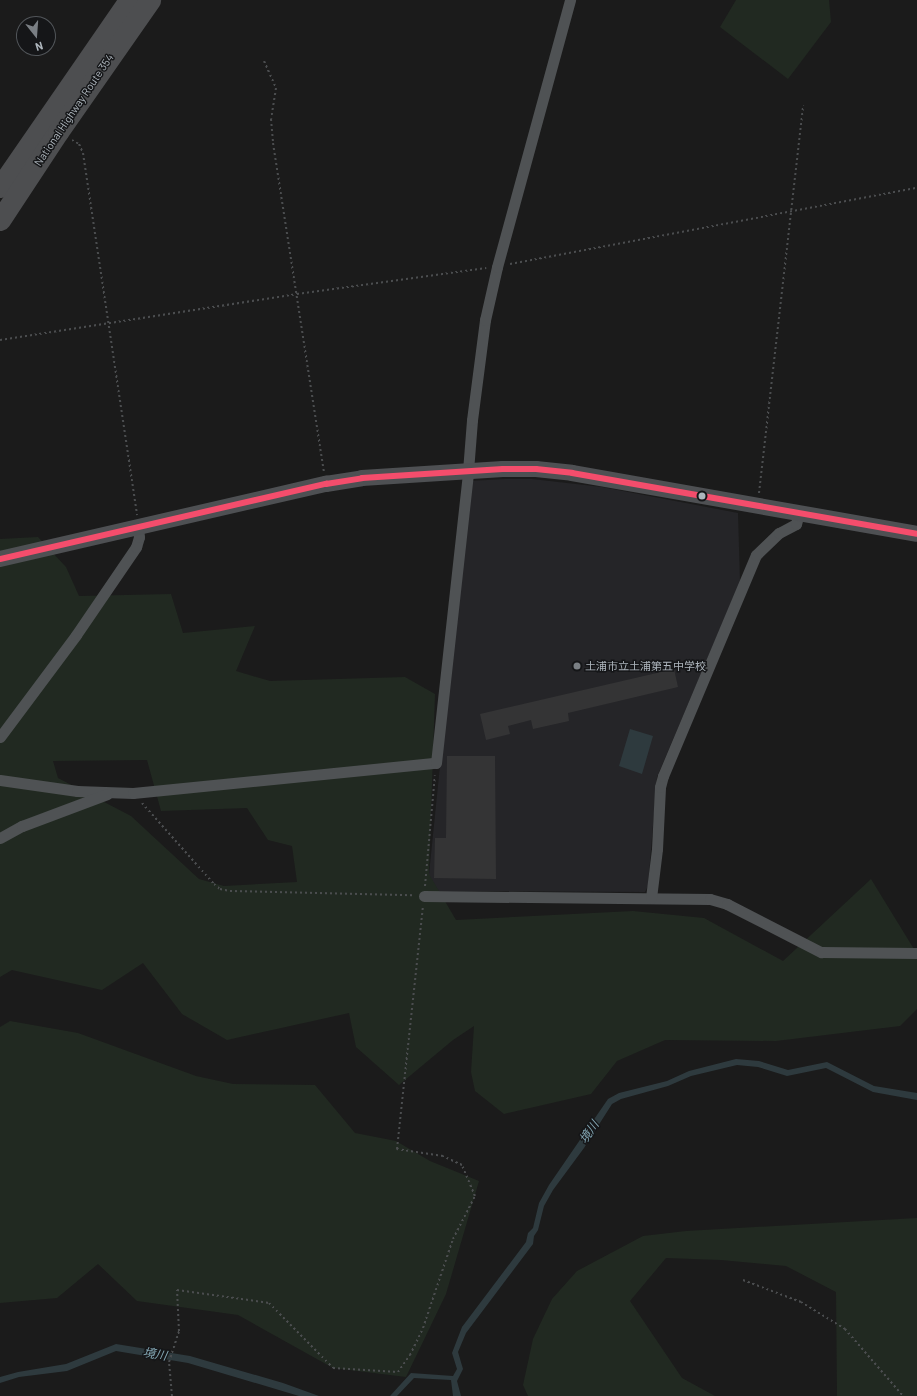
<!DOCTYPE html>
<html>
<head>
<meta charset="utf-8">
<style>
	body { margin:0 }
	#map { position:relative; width:917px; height:1396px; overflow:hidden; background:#1b1b1b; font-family:Barlow,"Noto Sans JP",sans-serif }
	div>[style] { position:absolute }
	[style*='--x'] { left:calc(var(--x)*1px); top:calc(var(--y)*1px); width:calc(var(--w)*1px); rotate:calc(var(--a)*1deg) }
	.built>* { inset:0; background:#252528 }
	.green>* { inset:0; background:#212921 }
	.water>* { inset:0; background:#2e3a3e }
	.building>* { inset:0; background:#343435 }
	.path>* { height:2px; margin-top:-1px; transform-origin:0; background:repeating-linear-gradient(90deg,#4b4d4f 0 2px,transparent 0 5px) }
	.street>* { height:11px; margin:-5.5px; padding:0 5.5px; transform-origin:5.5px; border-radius:5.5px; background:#4f5254 }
	.secondary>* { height:16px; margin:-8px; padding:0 8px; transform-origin:8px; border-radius:8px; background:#4e5053 }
	.highway>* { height:21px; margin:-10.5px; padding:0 10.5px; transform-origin:10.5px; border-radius:10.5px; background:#4d4e50 }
	.bus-1>* { height:6px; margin:-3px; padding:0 3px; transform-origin:3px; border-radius:3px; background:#f44d6c }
	.dots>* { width:11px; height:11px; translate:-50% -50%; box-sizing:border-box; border:2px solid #151618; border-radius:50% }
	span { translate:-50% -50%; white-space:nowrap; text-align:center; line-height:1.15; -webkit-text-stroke:3px #151618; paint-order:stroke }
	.street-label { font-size:11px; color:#adb5bc }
	.poi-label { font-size:11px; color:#adb5bc }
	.left { translate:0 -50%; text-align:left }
	.water-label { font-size:12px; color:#85a9b6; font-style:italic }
	.north { position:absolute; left:16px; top:16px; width:40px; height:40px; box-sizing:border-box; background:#151618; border:1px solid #52565a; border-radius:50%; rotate:163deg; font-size:11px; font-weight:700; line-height:16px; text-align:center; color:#adb5bc }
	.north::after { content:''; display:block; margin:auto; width:14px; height:18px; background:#7a7f84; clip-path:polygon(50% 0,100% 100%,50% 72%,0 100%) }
</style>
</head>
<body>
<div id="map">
	<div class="built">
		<div style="clip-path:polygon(506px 479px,532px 479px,602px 487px,738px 513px,740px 582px,657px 777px,648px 886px,645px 892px,430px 891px,428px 884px,469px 481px)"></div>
	</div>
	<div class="green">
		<div style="clip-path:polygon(736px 0,829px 0,831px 22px,788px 79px,720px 27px)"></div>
		<div style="clip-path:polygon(evenodd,38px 537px,66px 567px,79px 596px,171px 594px,183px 633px,255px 626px,236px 671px,270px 681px,405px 677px,435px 694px,429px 874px,456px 920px,633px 911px,704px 918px,783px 961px,871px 879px,917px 954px,917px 1009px,900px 1026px,776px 1041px,665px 1040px,617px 1061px,591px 1094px,504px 1114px,475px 1091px,471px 1072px,474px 1026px,453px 1040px,399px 1085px,356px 1047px,349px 1013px,227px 1040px,182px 1014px,143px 963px,102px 990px,12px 970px,0 977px,0 539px,38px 537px,147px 760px,161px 811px,247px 808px,268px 840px,292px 846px,297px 882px,224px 886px,199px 879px,131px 816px,58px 778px,53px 761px,147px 760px)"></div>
		<div style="clip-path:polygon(10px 1021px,78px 1033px,196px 1076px,233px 1084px,315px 1085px,355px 1133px,396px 1141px,430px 1161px,479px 1181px,446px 1294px,406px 1377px,333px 1368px,238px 1315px,137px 1301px,98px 1264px,57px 1298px,0 1303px,0 1027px)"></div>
		<div style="clip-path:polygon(917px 1218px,917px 1396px,837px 1396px,836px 1292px,786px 1266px,721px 1260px,666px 1258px,630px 1301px,682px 1378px,715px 1396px,528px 1396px,523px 1385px,533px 1339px,552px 1299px,577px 1271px,643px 1236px,686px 1231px)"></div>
	</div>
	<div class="water">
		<div style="clip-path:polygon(630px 729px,653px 736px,642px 774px,619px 766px)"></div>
		<div style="clip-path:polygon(736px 1059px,759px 1061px,788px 1070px,827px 1062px,874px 1086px,917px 1093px,917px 1100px,873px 1092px,826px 1068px,787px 1076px,758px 1067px,737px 1065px,691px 1076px,668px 1086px,621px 1099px,612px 1104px,584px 1148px,553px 1190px,544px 1206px,538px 1230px,534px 1236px,533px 1244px,466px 1333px,458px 1352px,463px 1369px,457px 1381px,461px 1396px,453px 1396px,451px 1380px,414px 1378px,397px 1396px,390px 1396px,411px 1373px,453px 1376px,457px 1369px,452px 1353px,462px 1327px,526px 1242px,528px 1233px,533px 1228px,539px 1203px,549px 1185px,608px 1099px,619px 1093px,667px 1081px,689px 1071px)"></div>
		<div style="clip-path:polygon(116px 1344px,190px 1356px,283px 1383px,319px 1396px,299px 1396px,188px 1363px,116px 1351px,67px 1371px,19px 1377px,0 1383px,0 1377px,18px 1372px,66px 1364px)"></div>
	</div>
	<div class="building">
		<div style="clip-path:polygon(674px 669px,678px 687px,568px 713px,569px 721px,533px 729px,531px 720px,508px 726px,510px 734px,486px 740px,480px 714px)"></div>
		<div style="clip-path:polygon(447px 756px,495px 756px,496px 879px,434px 878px,435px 838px,446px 838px)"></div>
	</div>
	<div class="path">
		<div style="--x:264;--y:61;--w:30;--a:66"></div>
		<div style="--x:276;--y:88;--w:31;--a:99"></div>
		<div style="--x:271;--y:119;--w:24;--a:85"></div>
		<div style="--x:273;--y:143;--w:332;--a:81.2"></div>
		<div style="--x:72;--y:140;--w:8;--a:30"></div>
		<div style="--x:79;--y:144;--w:10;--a:66"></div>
		<div style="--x:83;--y:153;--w:366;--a:81.5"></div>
		<div style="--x:510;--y:264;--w:414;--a:-10.6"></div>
		<div style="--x:0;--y:340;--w:301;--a:-8.8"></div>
		<div style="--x:297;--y:294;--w:191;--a:-7.8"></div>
		<div style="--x:759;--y:493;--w:390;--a:-83.5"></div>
		<div style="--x:142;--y:803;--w:108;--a:48.4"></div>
		<div style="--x:214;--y:884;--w:8;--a:40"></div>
		<div style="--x:220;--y:889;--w:10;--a:11"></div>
		<div style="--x:230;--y:891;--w:183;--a:1.3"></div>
		<div style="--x:425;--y:886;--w:111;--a:-84.9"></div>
		<div style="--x:743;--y:1280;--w:62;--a:20.8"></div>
		<div style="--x:801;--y:1302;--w:52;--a:31.5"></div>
		<div style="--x:845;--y:1329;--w:89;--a:49.1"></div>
		<div style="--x:172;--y:1396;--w:34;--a:-95"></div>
		<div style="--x:169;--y:1362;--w:33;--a:-72"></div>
		<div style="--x:179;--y:1331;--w:41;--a:-92.8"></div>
		<div style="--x:177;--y:1290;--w:93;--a:8"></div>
		<div style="--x:269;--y:1303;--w:91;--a:45.4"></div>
		<div style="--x:333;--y:1368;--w:65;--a:3.5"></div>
		<div style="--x:398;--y:1372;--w:21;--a:-55"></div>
		<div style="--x:410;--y:1355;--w:30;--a:-64"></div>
		<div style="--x:423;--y:1328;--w:94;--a:-71.4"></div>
		<div style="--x:453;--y:1239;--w:48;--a:-62.9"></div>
		<div style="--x:475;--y:1196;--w:34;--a:-113"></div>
		<div style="--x:462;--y:1165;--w:21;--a:-155"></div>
		<div style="--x:443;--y:1156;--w:47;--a:-171.3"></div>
		<div style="--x:397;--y:1149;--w:244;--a:-83.9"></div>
	</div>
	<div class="street">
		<div style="--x:0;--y:737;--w:127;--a:-53.3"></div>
		<div style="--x:76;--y:635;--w:107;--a:-55.7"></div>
		<div style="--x:136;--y:547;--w:10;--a:-73"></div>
		<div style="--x:139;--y:537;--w:9;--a:-96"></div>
		<div style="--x:0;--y:780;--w:78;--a:8.1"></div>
		<div style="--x:77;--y:791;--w:56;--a:2"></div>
		<div style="--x:133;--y:793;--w:304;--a:-5.7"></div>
		<div style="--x:436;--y:763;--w:294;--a:-83.7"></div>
		<div style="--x:468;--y:471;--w:51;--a:-85.5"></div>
		<div style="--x:472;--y:420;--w:101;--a:-82.6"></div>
		<div style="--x:485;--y:320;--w:54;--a:-77.2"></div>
		<div style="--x:497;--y:267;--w:277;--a:-74.7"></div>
		<div style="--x:0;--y:838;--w:25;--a:-29"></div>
		<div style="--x:22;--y:826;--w:91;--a:-20.6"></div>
		<div style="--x:424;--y:896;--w:286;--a:0.6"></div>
		<div style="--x:710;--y:899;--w:18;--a:16"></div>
		<div style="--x:727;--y:904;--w:106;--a:27.1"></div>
		<div style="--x:821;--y:952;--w:96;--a:0.6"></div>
		<div style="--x:651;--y:898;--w:49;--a:-83"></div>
		<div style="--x:657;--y:849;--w:62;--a:-87.2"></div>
		<div style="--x:660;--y:787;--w:11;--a:-75"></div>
		<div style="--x:663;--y:776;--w:240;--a:-67.2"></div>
		<div style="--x:756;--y:555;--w:32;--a:-44"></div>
		<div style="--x:779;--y:533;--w:19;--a:-28"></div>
		<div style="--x:796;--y:524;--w:11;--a:-75"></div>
	</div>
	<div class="secondary">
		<div style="--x:0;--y:559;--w:335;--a:-13"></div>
		<div style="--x:326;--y:484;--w:36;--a:-9"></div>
		<div style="--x:362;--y:478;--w:141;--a:-3.7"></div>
		<div style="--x:503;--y:469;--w:33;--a:0"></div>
		<div style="--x:536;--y:469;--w:36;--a:6"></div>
		<div style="--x:572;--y:473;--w:350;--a:10"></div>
	</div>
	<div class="highway">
		<div style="--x:0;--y:187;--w:227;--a:-55.4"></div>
		<div style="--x:0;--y:220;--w:105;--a:-56.6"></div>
		<div style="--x:58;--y:132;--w:161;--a:-55.1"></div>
	</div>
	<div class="bus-1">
		<div style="--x:0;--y:559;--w:335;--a:-13"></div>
		<div style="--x:326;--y:484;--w:36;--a:-9"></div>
		<div style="--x:362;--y:478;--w:141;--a:-3.7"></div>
		<div style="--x:503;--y:469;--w:33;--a:0"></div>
		<div style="--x:536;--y:469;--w:36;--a:6"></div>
		<div style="--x:572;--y:473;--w:350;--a:10"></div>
	</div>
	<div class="dots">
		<div style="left:702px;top:496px;background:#adb5bc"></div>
		<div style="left:577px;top:666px;background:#7a7f84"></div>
	</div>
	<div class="street-label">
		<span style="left:74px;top:110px;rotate:-56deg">National Highway Route 354</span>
	</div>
	<div class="poi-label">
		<span class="left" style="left:585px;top:666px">土浦市立土浦第五中学校</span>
	</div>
	<div class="water-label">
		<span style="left:589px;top:1132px;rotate:-55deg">境川</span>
		<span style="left:155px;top:1354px;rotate:10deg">境川</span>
	</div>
	<div class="north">N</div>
</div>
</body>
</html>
